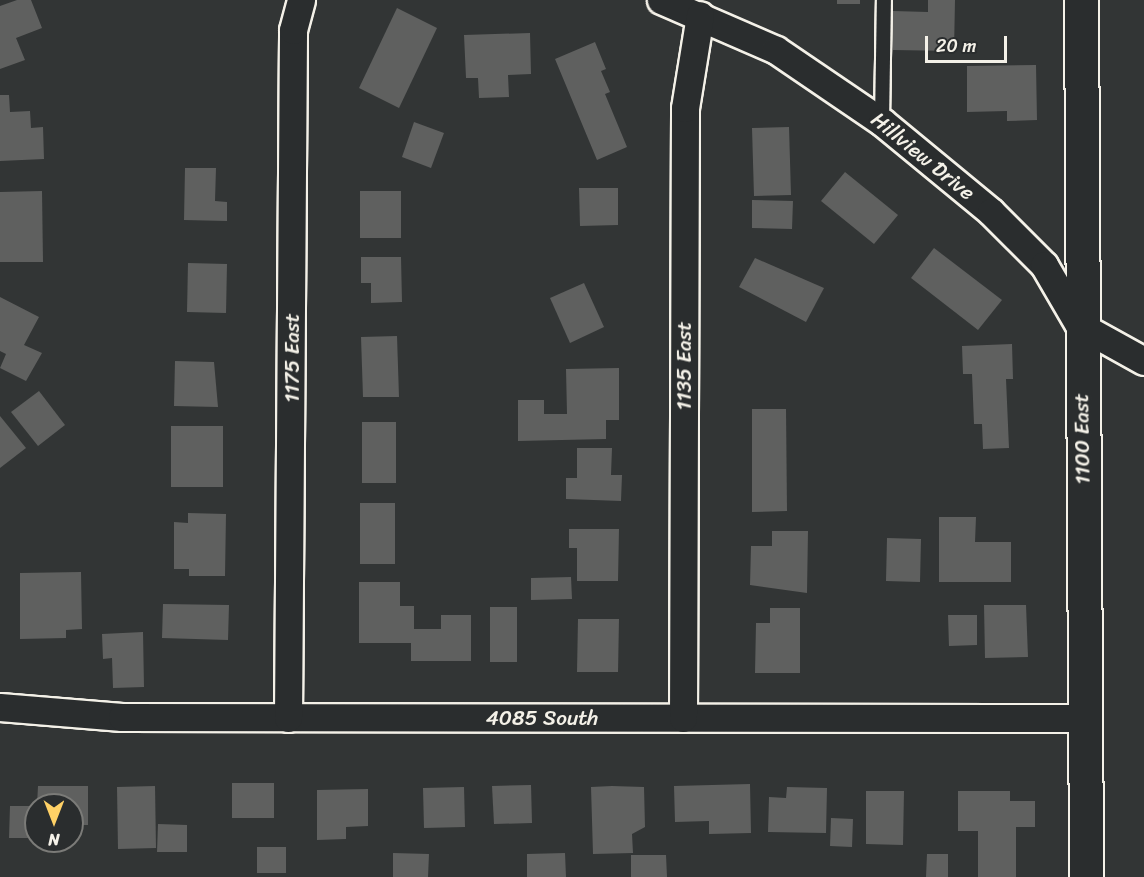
<!DOCTYPE html>
<html>
<head>
<meta charset="utf-8">
<style>
	body { margin:0 }
	#map { position:relative; width:1144px; height:877px; overflow:hidden; background:#323535; font-family:Sriracha,sans-serif }
	div>[style] { position:absolute }
	[style*='--x'] { left:calc(var(--x)*1px); top:calc(var(--y)*1px); width:calc(var(--w)*1px); rotate:calc(var(--a)*1deg) }
	.building>* { inset:0; background:#5f605f }
	.roads { filter:drop-shadow(2px 0 #f4f1e8) drop-shadow(-2px 0 #f4f1e8) drop-shadow(0 2px #f4f1e8) drop-shadow(0 -2px #f4f1e8) }
	.service>* { height:14px; margin:-7px; padding:0 7px; transform-origin:7px; border-radius:7px; background:#2a2d2e }
	.minor>* { height:27px; margin:-13.5px; padding:0 13.5px; transform-origin:13.5px; border-radius:13.5px; background:#2a2d2e }
	.tertiary>* { height:33px; margin:-16.5px; padding:0 16.5px; transform-origin:16.5px; border-radius:16.5px; background:#2a2d2e }
	span { translate:-50% -50%; white-space:nowrap; text-align:center; line-height:1.15; -webkit-text-stroke:4.5px #2a2d2e; paint-order:stroke }
	.street-label { font-size:21px; color:#f4f1e8 }
	.north { position:absolute; left:24px; top:793px; width:60px; height:60px; box-sizing:border-box; background:#2a2d2e; border:2px solid #7b7b78; border-radius:50%; rotate:180deg; font-size:16px; font-weight:700; line-height:24px; text-align:center; color:#f4f1e8 }
	.north::after { content:''; display:block; margin:auto; width:21px; height:27px; background:#ffd166; clip-path:polygon(50% 0,100% 100%,50% 72%,0 100%) }
	.scale { position:absolute; left:925px; top:36px; width:82px; height:27px; box-sizing:border-box; border:3px solid #f4f1e8; border-top:0; padding-left:8px; font-size:18px; line-height:21px; white-space:nowrap; color:#f4f1e8; -webkit-text-stroke:4px #2a2d2e; paint-order:stroke }
</style>
</head>
<body>
<div id="map">
	<div class="building">
		<div style="clip-path:polygon(17px 0,31px 0,42px 28px,16px 38px,25px 60px,0 69px,0 6px)"></div>
		<div style="clip-path:polygon(837px 0,860px 0,860px 4px,837px 4px)"></div>
		<div style="clip-path:polygon(928px 0,955px 0,954px 51px,893px 50px,893px 11px,928px 12px)"></div>
		<div style="clip-path:polygon(397px 8px,437px 28px,399px 108px,359px 88px)"></div>
		<div style="clip-path:polygon(530px 33px,531px 74px,508px 75px,509px 97px,479px 98px,478px 78px,466px 78px,464px 35px)"></div>
		<div style="clip-path:polygon(595px 42px,606px 69px,601px 71px,610px 92px,605px 94px,627px 147px,597px 160px,555px 59px)"></div>
		<div style="clip-path:polygon(1036px 65px,1037px 120px,1007px 121px,1007px 111px,967px 112px,967px 66px)"></div>
		<div style="clip-path:polygon(0 95px,9px 95px,10px 112px,30px 111px,31px 128px,43px 127px,44px 159px,0 161px)"></div>
		<div style="clip-path:polygon(414px 122px,444px 133px,431px 168px,402px 157px)"></div>
		<div style="clip-path:polygon(789px 127px,791px 195px,754px 196px,752px 128px)"></div>
		<div style="clip-path:polygon(185px 168px,216px 168px,215px 201px,227px 202px,227px 221px,184px 220px)"></div>
		<div style="clip-path:polygon(845px 172px,898px 215px,874px 244px,821px 201px)"></div>
		<div style="clip-path:polygon(579px 188px,618px 188px,618px 225px,580px 226px)"></div>
		<div style="clip-path:polygon(42px 191px,43px 262px,0 262px,0 192px)"></div>
		<div style="clip-path:polygon(360px 191px,401px 191px,401px 238px,360px 238px)"></div>
		<div style="clip-path:polygon(752px 200px,793px 201px,792px 229px,752px 228px)"></div>
		<div style="clip-path:polygon(934px 248px,1002px 300px,978px 330px,911px 278px)"></div>
		<div style="clip-path:polygon(361px 257px,401px 257px,402px 302px,371px 303px,371px 283px,361px 283px)"></div>
		<div style="clip-path:polygon(755px 258px,824px 288px,806px 322px,739px 287px)"></div>
		<div style="clip-path:polygon(188px 263px,227px 264px,226px 313px,187px 312px)"></div>
		<div style="clip-path:polygon(584px 283px,604px 327px,570px 343px,550px 298px)"></div>
		<div style="clip-path:polygon(0 297px,39px 317px,24px 345px,42px 353px,26px 381px,0 368px,6px 354px,0 351px)"></div>
		<div style="clip-path:polygon(397px 336px,399px 397px,363px 397px,361px 337px)"></div>
		<div style="clip-path:polygon(1012px 344px,1013px 379px,1006px 379px,1009px 448px,983px 449px,982px 424px,974px 424px,972px 374px,963px 374px,962px 346px)"></div>
		<div style="clip-path:polygon(175px 361px,214px 362px,218px 407px,174px 406px)"></div>
		<div style="clip-path:polygon(619px 368px,619px 420px,606px 420px,606px 439px,518px 441px,518px 400px,544px 400px,544px 414px,567px 414px,566px 369px)"></div>
		<div style="clip-path:polygon(39px 391px,65px 425px,38px 446px,11px 412px)"></div>
		<div style="clip-path:polygon(752px 409px,786px 409px,787px 511px,752px 512px)"></div>
		<div style="clip-path:polygon(0 416px,26px 448px,0 468px)"></div>
		<div style="clip-path:polygon(362px 422px,396px 422px,396px 483px,362px 483px)"></div>
		<div style="clip-path:polygon(171px 426px,223px 426px,223px 487px,171px 487px)"></div>
		<div style="clip-path:polygon(577px 448px,612px 448px,611px 475px,622px 475px,621px 501px,566px 499px,566px 478px,577px 478px)"></div>
		<div style="clip-path:polygon(360px 503px,395px 503px,395px 564px,360px 564px)"></div>
		<div style="clip-path:polygon(188px 513px,226px 514px,225px 576px,189px 576px,189px 569px,174px 569px,174px 522px,188px 523px)"></div>
		<div style="clip-path:polygon(939px 517px,976px 517px,975px 542px,1011px 542px,1011px 582px,939px 582px)"></div>
		<div style="clip-path:polygon(569px 529px,619px 529px,618px 581px,577px 581px,577px 548px,569px 548px)"></div>
		<div style="clip-path:polygon(772px 531px,808px 531px,807px 593px,750px 585px,751px 546px,772px 546px)"></div>
		<div style="clip-path:polygon(887px 538px,921px 539px,920px 582px,886px 581px)"></div>
		<div style="clip-path:polygon(81px 572px,82px 629px,66px 630px,66px 638px,20px 639px,20px 573px)"></div>
		<div style="clip-path:polygon(571px 577px,572px 599px,531px 600px,531px 578px)"></div>
		<div style="clip-path:polygon(359px 582px,400px 582px,400px 606px,414px 606px,414px 629px,441px 629px,441px 615px,471px 615px,471px 661px,411px 661px,411px 643px,359px 643px)"></div>
		<div style="clip-path:polygon(163px 604px,229px 605px,228px 640px,162px 638px)"></div>
		<div style="clip-path:polygon(984px 605px,1026px 605px,1028px 657px,985px 658px)"></div>
		<div style="clip-path:polygon(490px 607px,517px 607px,517px 662px,490px 662px)"></div>
		<div style="clip-path:polygon(770px 608px,800px 608px,800px 673px,755px 673px,756px 623px,770px 623px)"></div>
		<div style="clip-path:polygon(948px 615px,977px 615px,977px 645px,949px 646px)"></div>
		<div style="clip-path:polygon(578px 619px,619px 619px,618px 672px,577px 672px)"></div>
		<div style="clip-path:polygon(143px 632px,144px 687px,113px 688px,112px 658px,103px 659px,102px 634px)"></div>
		<div style="clip-path:polygon(232px 783px,274px 783px,274px 818px,232px 818px)"></div>
		<div style="clip-path:polygon(750px 784px,751px 833px,709px 834px,709px 821px,675px 822px,674px 786px)"></div>
		<div style="clip-path:polygon(531px 785px,532px 823px,494px 824px,492px 786px)"></div>
		<div style="clip-path:polygon(38px 786px,88px 786px,88px 825px,72px 825px,72px 805px,37px 805px)"></div>
		<div style="clip-path:polygon(155px 786px,156px 848px,118px 849px,117px 787px)"></div>
		<div style="clip-path:polygon(612px 786px,644px 787px,645px 827px,632px 834px,633px 853px,593px 854px,591px 787px)"></div>
		<div style="clip-path:polygon(464px 787px,465px 827px,424px 828px,423px 788px)"></div>
		<div style="clip-path:polygon(787px 787px,827px 788px,826px 833px,768px 832px,769px 797px,786px 798px)"></div>
		<div style="clip-path:polygon(368px 789px,368px 826px,346px 827px,346px 839px,317px 840px,317px 790px)"></div>
		<div style="clip-path:polygon(866px 791px,904px 791px,903px 845px,866px 844px)"></div>
		<div style="clip-path:polygon(958px 791px,1010px 791px,1010px 801px,1035px 801px,1035px 827px,1016px 827px,1016px 877px,978px 877px,978px 831px,958px 831px)"></div>
		<div style="clip-path:polygon(10px 806px,36px 806px,36px 838px,9px 838px)"></div>
		<div style="clip-path:polygon(831px 818px,853px 819px,852px 847px,830px 846px)"></div>
		<div style="clip-path:polygon(158px 824px,187px 825px,187px 852px,157px 852px)"></div>
		<div style="clip-path:polygon(257px 847px,286px 847px,286px 873px,257px 873px)"></div>
		<div style="clip-path:polygon(393px 853px,429px 854px,428px 877px,393px 877px)"></div>
		<div style="clip-path:polygon(565px 853px,566px 877px,527px 877px,527px 854px)"></div>
		<div style="clip-path:polygon(927px 854px,948px 854px,948px 877px,926px 877px)"></div>
		<div style="clip-path:polygon(631px 855px,666px 855px,667px 877px,631px 877px)"></div>
	</div>
	<div class="roads">
		<div class="service">
			<div style="--x:882;--y:122;--w:122;--a:-89.1"></div>
		</div>
		<div class="minor">
			<div style="--x:661;--y:0;--w:125;--a:23.5"></div>
			<div style="--x:776;--y:50;--w:128;--a:34.2"></div>
			<div style="--x:882;--y:122;--w:141;--a:39.5"></div>
			<div style="--x:991;--y:212;--w:75;--a:45"></div>
			<div style="--x:1044;--y:265;--w:69;--a:59.7"></div>
			<div style="--x:1079;--y:325;--w:74;--a:29"></div>
			<div style="--x:0;--y:707;--w:122;--a:4.7"></div>
			<div style="--x:122;--y:717;--w:963;--a:0.06"></div>
			<div style="--x:288;--y:718;--w:688;--a:-89.58"></div>
			<div style="--x:293;--y:30;--w:31;--a:-75"></div>
			<div style="--x:683;--y:718;--w:610;--a:-89.81"></div>
			<div style="--x:685;--y:108;--w:94;--a:-80.8"></div>
		</div>
		<div class="tertiary">
			<div style="--x:1081;--y:0;--w:877;--a:89.67"></div>
		</div>
	</div>
	<div class="street-label">
		<span style="left:923px;top:156px;rotate:39deg">Hillview Drive</span>
		<span style="left:292px;top:358px;rotate:-90deg">1175 East</span>
		<span style="left:684px;top:366px;rotate:-90deg">1135 East</span>
		<span style="left:1082px;top:439px;rotate:-91deg">1100 East</span>
		<span style="left:542px;top:718px">4085 South</span>
	</div>
	<div class="north">N</div>
	<div class="scale">20 m</div>
</div>
</body>
</html>
